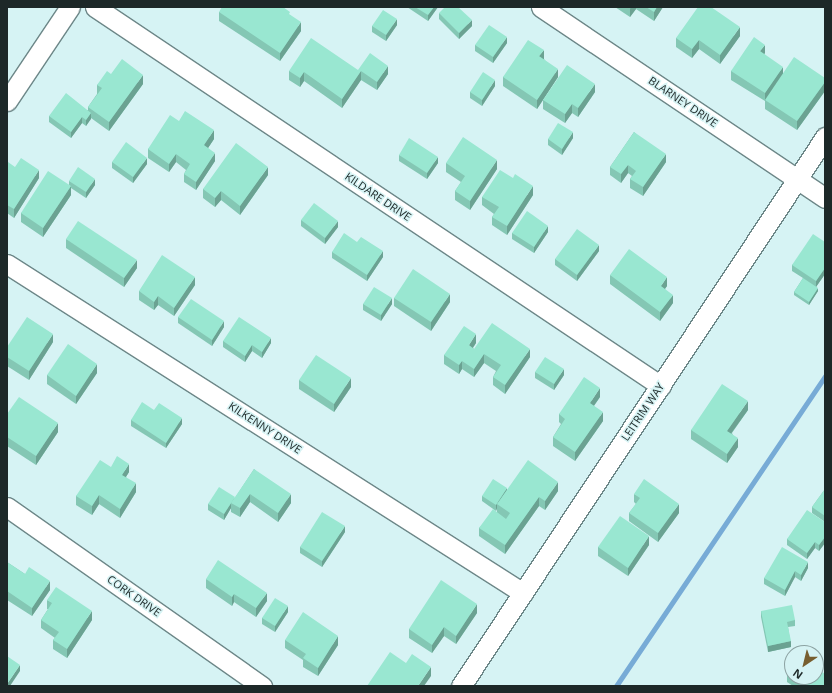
<!DOCTYPE html>
<html>
<head>
<meta charset="utf-8">
<style>
	body { margin:0 }
	#map { position:relative; width:832px; height:693px; overflow:hidden; background:#d6f3f4; font-family:"Open Sans",sans-serif }
	div>[style] { position:absolute }
	[style*='--x'] { left:calc(var(--x)*1px); top:calc(var(--y)*1px); width:calc(var(--w)*1px); rotate:calc(var(--a)*1deg) }
	.stream>* { height:5px; margin:-2.5px; padding:0 2.5px; transform-origin:2.5px; border-radius:2.5px; background:#77abd6 }
	.roads { filter:drop-shadow(1px 0 #6d8788) drop-shadow(-1px 0 #6d8788) drop-shadow(0 1px #6d8788) drop-shadow(0 -1px #6d8788) }
	.minor>* { height:19px; margin:-9.5px; padding:0 9.5px; transform-origin:9.5px; border-radius:9.5px; background:#fff }
	.wall>* { inset:0; background:#84c7b4 }
	.shaded-wall>* { inset:0; background:#6ba292 }
	.building>* { inset:0; background:#99e7d1 }
	span { translate:-50% -50%; white-space:nowrap; text-align:center; line-height:1.15; -webkit-text-stroke:3px #d6f3f4; paint-order:stroke }
	.street-label { font-size:11px; color:#1d2828 }
	.frame { position:absolute; inset:0; border:8px solid #1d2828; pointer-events:none }
	.north { position:absolute; left:784px; top:645px; width:40px; height:40px; box-sizing:border-box; background:#d6f3f4; border:1px solid #8ca2a2; border-radius:50%; rotate:215deg; font-size:11px; font-weight:700; line-height:16px; text-align:center; color:#1d2828 }
	.north::after { content:''; display:block; margin:auto; width:14px; height:18px; background:#775e2f; clip-path:polygon(50% 0,100% 100%,50% 72%,0 100%) }
</style>
</head>
<body>
<div id="map">
	<div class="stream">
		<div style="--x:616;--y:686;--w:374;--a:-56"></div>
	</div>
	<div class="roads">
		<div class="minor">
			<div style="--x:95;--y:7;--w:681;--a:33.81"></div>
			<div style="--x:541;--y:7;--w:342;--a:33.9"></div>
			<div style="--x:7;--y:101;--w:113;--a:-56.2"></div>
			<div style="--x:7;--y:264;--w:612;--a:32.52"></div>
			<div style="--x:7;--y:507;--w:312;--a:35.1"></div>
			<div style="--x:461;--y:686;--w:659;--a:-56.45"></div>
		</div>
	</div>
	<div class="wall">
		<div style="clip-path:polygon(407px 7px,438px 7px,428px 21px)"></div>
		<div style="clip-path:polygon(615px 7px,663px 7px,654px 21px,636px 9px,630px 17px)"></div>
		<div style="clip-path:polygon(219px 12px,290px 15px,301px 31px,280px 61px,219px 21px)"></div>
		<div style="clip-path:polygon(439px 13px,472px 26px,459px 39px,439px 19px)"></div>
		<div style="clip-path:polygon(397px 25px,386px 41px,372px 32px,372px 26px)"></div>
		<div style="clip-path:polygon(740px 36px,720px 64px,699px 49px,692px 58px,676px 47px,676px 38px)"></div>
		<div style="clip-path:polygon(507px 43px,493px 63px,475px 51px,475px 45px)"></div>
		<div style="clip-path:polygon(765px 53px,764px 54px,783px 73px,825px 78px,825px 91px,797px 130px,765px 109px,765px 101px,731px 80px,731px 71px)"></div>
		<div style="clip-path:polygon(544px 59px,558px 77px,537px 109px,503px 86px,503px 77px)"></div>
		<div style="clip-path:polygon(358px 70px,388px 74px,377px 90px,361px 80px,342px 108px,304px 81px,300px 87px,289px 80px,289px 71px)"></div>
		<div style="clip-path:polygon(111px 74px,143px 84px,109px 131px,91px 118px,86px 126px,82px 123px,71px 138px,49px 122px,49px 116px,88px 110px,88px 107px,97px 94px,97px 85px)"></div>
		<div style="clip-path:polygon(495px 86px,482px 106px,470px 98px,470px 92px)"></div>
		<div style="clip-path:polygon(595px 92px,578px 117px,572px 113px,565px 123px,543px 109px,543px 100px)"></div>
		<div style="clip-path:polygon(179px 121px,214px 139px,208px 148px,215px 161px,196px 190px,184px 182px,184px 174px,186px 170px,176px 162px,169px 172px,148px 158px,148px 149px)"></div>
		<div style="clip-path:polygon(634px 132px,666px 162px,643px 196px,630px 188px,630px 179px,632px 176px,628px 173px,621px 183px,610px 175px,610px 167px)"></div>
		<div style="clip-path:polygon(573px 138px,562px 155px,548px 145px,548px 139px)"></div>
		<div style="clip-path:polygon(399px 155px,438px 163px,427px 179px,399px 161px)"></div>
		<div style="clip-path:polygon(112px 162px,147px 164px,133px 183px,112px 168px)"></div>
		<div style="clip-path:polygon(446px 163px,497px 169px,470px 210px,455px 200px,455px 191px,461px 182px,446px 172px)"></div>
		<div style="clip-path:polygon(7px 164px,39px 178px,14px 218px,7px 213px)"></div>
		<div style="clip-path:polygon(268px 175px,240px 215px,221px 200px,215px 207px,203px 198px,203px 189px)"></div>
		<div style="clip-path:polygon(69px 181px,95px 185px,86px 198px,71px 188px,71px 195px,43px 237px,21px 222px,21px 213px,69px 185px)"></div>
		<div style="clip-path:polygon(533px 195px,507px 235px,492px 225px,492px 217px,494px 214px,482px 205px,482px 197px)"></div>
		<div style="clip-path:polygon(301px 220px,338px 227px,325px 244px,301px 226px)"></div>
		<div style="clip-path:polygon(548px 232px,534px 253px,512px 239px,512px 233px)"></div>
		<div style="clip-path:polygon(66px 239px,137px 268px,124px 287px,66px 248px)"></div>
		<div style="clip-path:polygon(357px 242px,383px 257px,367px 281px,332px 258px,332px 252px)"></div>
		<div style="clip-path:polygon(825px 242px,825px 274px,816px 287px,818px 291px,809px 305px,794px 295px,794px 292px,803px 278px,792px 271px,792px 265px)"></div>
		<div style="clip-path:polygon(599px 251px,577px 281px,555px 265px,555px 259px)"></div>
		<div style="clip-path:polygon(610px 275px,667px 286px,665px 289px,673px 303px,660px 321px,610px 284px)"></div>
		<div style="clip-path:polygon(195px 285px,174px 316px,158px 305px,154px 310px,139px 300px,139px 291px)"></div>
		<div style="clip-path:polygon(394px 298px,450px 302px,431px 331px,394px 306px)"></div>
		<div style="clip-path:polygon(363px 304px,392px 304px,381px 321px,363px 310px)"></div>
		<div style="clip-path:polygon(178px 317px,224px 327px,212px 346px,178px 323px)"></div>
		<div style="clip-path:polygon(223px 341px,271px 343px,262px 358px,252px 351px,245px 362px,223px 347px)"></div>
		<div style="clip-path:polygon(53px 342px,29px 380px,7px 366px,7px 347px)"></div>
		<div style="clip-path:polygon(476px 343px,473px 348px,474px 349px,530px 357px,505px 394px,493px 385px,493px 377px,496px 371px,484px 363px,474px 377px,462px 369px,459px 374px,444px 364px,444px 355px)"></div>
		<div style="clip-path:polygon(535px 372px,564px 375px,554px 390px,535px 378px)"></div>
		<div style="clip-path:polygon(97px 373px,76px 404px,47px 384px,47px 375px)"></div>
		<div style="clip-path:polygon(299px 380px,351px 387px,334px 412px,299px 389px)"></div>
		<div style="clip-path:polygon(600px 397px,594px 406px,603px 421px,575px 461px,553px 446px,553px 437px,561px 424px,559px 422px,559px 414px)"></div>
		<div style="clip-path:polygon(154px 410px,182px 424px,166px 448px,131px 426px,131px 420px)"></div>
		<div style="clip-path:polygon(748px 410px,732px 433px,738px 447px,727px 463px,691px 439px,691px 430px)"></div>
		<div style="clip-path:polygon(7px 414px,58px 432px,36px 465px,7px 446px)"></div>
		<div style="clip-path:polygon(111px 467px,129px 472px,126px 477px,136px 492px,120px 518px,99px 504px,92px 515px,76px 505px,76px 496px)"></div>
		<div style="clip-path:polygon(254px 469px,291px 503px,278px 522px,250px 502px,240px 517px,231px 512px,231px 508px,224px 520px,208px 510px,208px 504px,235px 498px)"></div>
		<div style="clip-path:polygon(825px 489px,825px 522px,812px 513px,812px 507px)"></div>
		<div style="clip-path:polygon(507px 490px,558px 491px,545px 510px,539px 506px,505px 554px,479px 536px,479px 528px,497px 512px,497px 508px,496px 511px,482px 501px,482px 496px)"></div>
		<div style="clip-path:polygon(634px 494px,679px 513px,658px 542px,629px 521px,629px 513px,636px 504px,634px 502px)"></div>
		<div style="clip-path:polygon(825px 522px,825px 543px,819px 551px,815px 548px,807px 559px,787px 545px,787px 539px)"></div>
		<div style="clip-path:polygon(345px 532px,322px 567px,300px 553px,300px 547px)"></div>
		<div style="clip-path:polygon(649px 545px,628px 576px,598px 556px,598px 547px)"></div>
		<div style="clip-path:polygon(7px 562px,25px 574px,50px 590px,32px 616px,7px 600px)"></div>
		<div style="clip-path:polygon(808px 568px,801px 581px,795px 577px,785px 596px,764px 584px,764px 578px)"></div>
		<div style="clip-path:polygon(206px 579px,267px 601px,256px 617px,234px 602px,232px 606px,206px 588px)"></div>
		<div style="clip-path:polygon(47px 600px,92px 620px,67px 658px,53px 649px,53px 640px,55px 638px,41px 628px,41px 620px,48px 609px,47px 609px)"></div>
		<div style="clip-path:polygon(761px 611px,795px 620px,795px 626px,788px 627px,791px 647px,768px 652px,761px 617px)"></div>
		<div style="clip-path:polygon(288px 612px,275px 632px,262px 624px,262px 618px)"></div>
		<div style="clip-path:polygon(477px 613px,456px 644px,444px 636px,432px 653px,409px 638px,409px 629px)"></div>
		<div style="clip-path:polygon(285px 640px,338px 645px,318px 676px,303px 667px,303px 660px,285px 648px)"></div>
		<div style="clip-path:polygon(816px 657px,818px 665px,816px 668px,825px 686px,793px 686px,787px 682px,787px 676px)"></div>
	</div>
	<div class="shaded-wall">
		<div style="clip-path:polygon(434px 7px,438px 7px,428px 21px,428px 15px)"></div>
		<div style="clip-path:polygon(631px 7px,636px 7px,636px 9px,630px 17px,630px 9px)"></div>
		<div style="clip-path:polygon(657px 7px,663px 7px,654px 21px,654px 12px)"></div>
		<div style="clip-path:polygon(397px 19px,397px 25px,386px 41px,386px 35px)"></div>
		<div style="clip-path:polygon(472px 20px,472px 26px,459px 39px,459px 33px)"></div>
		<div style="clip-path:polygon(301px 22px,301px 31px,280px 61px,280px 53px)"></div>
		<div style="clip-path:polygon(740px 27px,740px 36px,720px 64px,720px 55px)"></div>
		<div style="clip-path:polygon(507px 37px,507px 43px,493px 63px,493px 57px)"></div>
		<div style="clip-path:polygon(699px 40px,699px 49px,692px 58px,692px 49px)"></div>
		<div style="clip-path:polygon(765px 45px,765px 53px,760px 60px,760px 51px)"></div>
		<div style="clip-path:polygon(544px 50px,544px 59px,539px 65px,539px 56px)"></div>
		<div style="clip-path:polygon(388px 66px,388px 74px,377px 90px,377px 82px)"></div>
		<div style="clip-path:polygon(783px 67px,783px 75px,765px 101px,765px 93px)"></div>
		<div style="clip-path:polygon(558px 69px,558px 77px,537px 109px,537px 100px)"></div>
		<div style="clip-path:polygon(361px 71px,361px 80px,342px 108px,342px 99px)"></div>
		<div style="clip-path:polygon(304px 72px,304px 81px,300px 87px,300px 78px)"></div>
		<div style="clip-path:polygon(143px 75px,143px 84px,109px 131px,109px 122px)"></div>
		<div style="clip-path:polygon(495px 80px,495px 86px,482px 106px,482px 100px)"></div>
		<div style="clip-path:polygon(825px 82px,825px 91px,797px 130px,797px 121px)"></div>
		<div style="clip-path:polygon(595px 84px,595px 92px,578px 117px,578px 108px)"></div>
		<div style="clip-path:polygon(572px 104px,572px 113px,565px 123px,565px 114px)"></div>
		<div style="clip-path:polygon(91px 113px,91px 119px,86px 126px,86px 120px)"></div>
		<div style="clip-path:polygon(82px 117px,82px 123px,71px 138px,71px 132px)"></div>
		<div style="clip-path:polygon(214px 130px,214px 139px,204px 154px,204px 145px)"></div>
		<div style="clip-path:polygon(573px 132px,573px 138px,562px 155px,562px 149px)"></div>
		<div style="clip-path:polygon(215px 153px,215px 161px,196px 190px,196px 182px)"></div>
		<div style="clip-path:polygon(176px 154px,176px 162px,169px 172px,169px 164px)"></div>
		<div style="clip-path:polygon(666px 154px,666px 162px,643px 196px,643px 187px)"></div>
		<div style="clip-path:polygon(438px 157px,438px 163px,427px 179px,427px 173px)"></div>
		<div style="clip-path:polygon(147px 158px,147px 164px,133px 183px,133px 177px)"></div>
		<div style="clip-path:polygon(497px 160px,497px 169px,470px 210px,470px 201px)"></div>
		<div style="clip-path:polygon(628px 165px,628px 173px,621px 183px,621px 174px)"></div>
		<div style="clip-path:polygon(268px 167px,268px 175px,240px 215px,240px 206px)"></div>
		<div style="clip-path:polygon(39px 170px,39px 178px,14px 218px,14px 209px)"></div>
		<div style="clip-path:polygon(95px 179px,95px 185px,86px 198px,86px 192px)"></div>
		<div style="clip-path:polygon(71px 186px,71px 195px,43px 237px,43px 228px)"></div>
		<div style="clip-path:polygon(533px 186px,533px 195px,507px 235px,507px 226px)"></div>
		<div style="clip-path:polygon(221px 191px,221px 200px,215px 207px,215px 198px)"></div>
		<div style="clip-path:polygon(338px 221px,338px 227px,325px 244px,325px 238px)"></div>
		<div style="clip-path:polygon(548px 226px,548px 232px,534px 253px,534px 247px)"></div>
		<div style="clip-path:polygon(599px 245px,599px 251px,577px 281px,577px 275px)"></div>
		<div style="clip-path:polygon(383px 251px,383px 257px,367px 281px,367px 275px)"></div>
		<div style="clip-path:polygon(137px 260px,137px 268px,124px 287px,124px 278px)"></div>
		<div style="clip-path:polygon(825px 268px,825px 274px,816px 287px,816px 281px)"></div>
		<div style="clip-path:polygon(195px 277px,195px 285px,174px 316px,174px 308px)"></div>
		<div style="clip-path:polygon(667px 277px,667px 286px,661px 294px,661px 286px)"></div>
		<div style="clip-path:polygon(818px 288px,818px 291px,809px 305px,809px 302px)"></div>
		<div style="clip-path:polygon(450px 294px,450px 302px,431px 331px,431px 322px)"></div>
		<div style="clip-path:polygon(673px 295px,673px 303px,660px 321px,660px 312px)"></div>
		<div style="clip-path:polygon(158px 296px,158px 305px,154px 310px,154px 302px)"></div>
		<div style="clip-path:polygon(392px 298px,392px 304px,381px 321px,381px 315px)"></div>
		<div style="clip-path:polygon(224px 321px,224px 327px,212px 346px,212px 340px)"></div>
		<div style="clip-path:polygon(53px 334px,53px 342px,29px 380px,29px 371px)"></div>
		<div style="clip-path:polygon(476px 334px,476px 343px,469px 353px,469px 345px)"></div>
		<div style="clip-path:polygon(271px 338px,271px 343px,262px 358px,262px 352px)"></div>
		<div style="clip-path:polygon(252px 345px,252px 351px,245px 362px,245px 356px)"></div>
		<div style="clip-path:polygon(530px 349px,530px 357px,505px 394px,505px 385px)"></div>
		<div style="clip-path:polygon(484px 354px,484px 363px,474px 377px,474px 369px)"></div>
		<div style="clip-path:polygon(462px 361px,462px 369px,459px 374px,459px 365px)"></div>
		<div style="clip-path:polygon(97px 364px,97px 373px,76px 404px,76px 396px)"></div>
		<div style="clip-path:polygon(564px 369px,564px 375px,554px 390px,554px 384px)"></div>
		<div style="clip-path:polygon(351px 378px,351px 387px,334px 412px,334px 404px)"></div>
		<div style="clip-path:polygon(600px 388px,600px 397px,590px 411px,590px 403px)"></div>
		<div style="clip-path:polygon(748px 401px,748px 410px,727px 439px,727px 431px)"></div>
		<div style="clip-path:polygon(603px 412px,603px 421px,575px 461px,575px 452px)"></div>
		<div style="clip-path:polygon(182px 418px,182px 424px,166px 448px,166px 443px)"></div>
		<div style="clip-path:polygon(58px 423px,58px 432px,36px 465px,36px 456px)"></div>
		<div style="clip-path:polygon(738px 438px,738px 447px,727px 463px,727px 454px)"></div>
		<div style="clip-path:polygon(129px 464px,129px 472px,122px 483px,122px 475px)"></div>
		<div style="clip-path:polygon(558px 482px,558px 491px,545px 510px,545px 501px)"></div>
		<div style="clip-path:polygon(136px 483px,136px 492px,120px 518px,120px 509px)"></div>
		<div style="clip-path:polygon(507px 488px,507px 494px,497px 504px,497px 508px,496px 511px,496px 505px)"></div>
		<div style="clip-path:polygon(250px 494px,250px 502px,240px 517px,240px 508px)"></div>
		<div style="clip-path:polygon(291px 494px,291px 503px,278px 522px,278px 513px)"></div>
		<div style="clip-path:polygon(99px 495px,99px 504px,92px 515px,92px 506px)"></div>
		<div style="clip-path:polygon(235px 497px,231px 503px,231px 508px,224px 520px,224px 514px)"></div>
		<div style="clip-path:polygon(539px 497px,539px 506px,505px 554px,505px 545px)"></div>
		<div style="clip-path:polygon(679px 504px,679px 513px,658px 542px,658px 533px)"></div>
		<div style="clip-path:polygon(345px 526px,345px 532px,322px 567px,322px 561px)"></div>
		<div style="clip-path:polygon(649px 536px,649px 545px,628px 576px,628px 568px)"></div>
		<div style="clip-path:polygon(825px 537px,825px 543px,819px 551px,819px 545px)"></div>
		<div style="clip-path:polygon(815px 542px,815px 548px,807px 559px,807px 553px)"></div>
		<div style="clip-path:polygon(808px 562px,808px 568px,801px 581px,801px 575px)"></div>
		<div style="clip-path:polygon(795px 571px,795px 577px,785px 596px,785px 590px)"></div>
		<div style="clip-path:polygon(50px 581px,50px 590px,32px 616px,32px 608px)"></div>
		<div style="clip-path:polygon(267px 593px,267px 601px,256px 617px,256px 608px)"></div>
		<div style="clip-path:polygon(234px 594px,234px 602px,232px 606px,232px 597px)"></div>
		<div style="clip-path:polygon(477px 604px,477px 613px,456px 644px,456px 636px)"></div>
		<div style="clip-path:polygon(288px 606px,288px 612px,275px 632px,275px 626px)"></div>
		<div style="clip-path:polygon(92px 611px,92px 620px,67px 658px,67px 649px)"></div>
		<div style="clip-path:polygon(444px 627px,444px 636px,432px 653px,432px 645px)"></div>
		<div style="clip-path:polygon(338px 636px,338px 645px,318px 676px,318px 668px)"></div>
		<div style="clip-path:polygon(791px 641px,791px 647px,768px 652px,768px 646px)"></div>
		<div style="clip-path:polygon(818px 659px,818px 665px,816px 668px,816px 662px)"></div>
		<div style="clip-path:polygon(20px 665px,20px 671px,10px 686px,7px 686px,7px 684px)"></div>
		<div style="clip-path:polygon(431px 667px,431px 676px,424px 686px,418px 686px)"></div>
	</div>
	<div class="building">
		<div style="clip-path:polygon(222px 7px,283px 7px,290px 12px,289px 14px,301px 22px,280px 53px,219px 12px)"></div>
		<div style="clip-path:polygon(415px 7px,434px 7px,428px 15px)"></div>
		<div style="clip-path:polygon(445px 7px,458px 7px,472px 20px,459px 33px,439px 13px)"></div>
		<div style="clip-path:polygon(646px 7px,657px 7px,654px 12px)"></div>
		<div style="clip-path:polygon(698px 7px,711px 7px,740px 27px,720px 55px,699px 40px,692px 49px,676px 38px)"></div>
		<div style="clip-path:polygon(383px 10px,397px 19px,386px 35px,372px 26px)"></div>
		<div style="clip-path:polygon(489px 25px,507px 37px,493px 57px,475px 45px)"></div>
		<div style="clip-path:polygon(754px 37px,765px 45px,760px 51px,783px 67px,765px 93px,731px 71px)"></div>
		<div style="clip-path:polygon(311px 38px,358px 70px,370px 53px,388px 66px,377px 82px,361px 71px,342px 99px,304px 72px,300px 78px,289px 71px)"></div>
		<div style="clip-path:polygon(528px 40px,544px 50px,539px 56px,558px 69px,537px 100px,503px 77px)"></div>
		<div style="clip-path:polygon(794px 57px,825px 78px,825px 82px,797px 121px,765px 100px)"></div>
		<div style="clip-path:polygon(122px 59px,143px 75px,109px 122px,88px 107px,102px 88px,97px 85px,107px 71px,111px 74px)"></div>
		<div style="clip-path:polygon(567px 65px,595px 84px,578px 108px,572px 104px,565px 114px,543px 100px)"></div>
		<div style="clip-path:polygon(483px 72px,495px 80px,482px 100px,470px 92px)"></div>
		<div style="clip-path:polygon(66px 93px,91px 113px,86px 120px,82px 117px,71px 132px,49px 116px)"></div>
		<div style="clip-path:polygon(185px 111px,214px 130px,204px 145px,215px 153px,196px 182px,184px 174px,190px 164px,176px 154px,169px 164px,148px 149px,170px 115px,179px 121px)"></div>
		<div style="clip-path:polygon(558px 123px,573px 132px,562px 149px,548px 139px)"></div>
		<div style="clip-path:polygon(634px 132px,666px 154px,643px 187px,630px 179px,636px 171px,628px 165px,621px 174px,610px 167px)"></div>
		<div style="clip-path:polygon(463px 137px,497px 160px,470px 201px,455px 191px,465px 176px,446px 163px)"></div>
		<div style="clip-path:polygon(409px 138px,438px 157px,427px 173px,399px 155px)"></div>
		<div style="clip-path:polygon(126px 142px,147px 158px,133px 177px,112px 162px)"></div>
		<div style="clip-path:polygon(236px 143px,268px 167px,240px 206px,221px 191px,215px 198px,203px 189px)"></div>
		<div style="clip-path:polygon(21px 158px,39px 170px,14px 209px,7px 205px,7px 164px,8px 162px,15px 167px)"></div>
		<div style="clip-path:polygon(78px 167px,95px 179px,86px 192px,69px 181px)"></div>
		<div style="clip-path:polygon(500px 170px,513px 178px,515px 174px,533px 186px,507px 226px,492px 217px,499px 207px,482px 197px)"></div>
		<div style="clip-path:polygon(48px 171px,71px 186px,43px 228px,21px 213px)"></div>
		<div style="clip-path:polygon(314px 203px,338px 221px,325px 238px,301px 220px)"></div>
		<div style="clip-path:polygon(527px 211px,548px 226px,534px 247px,512px 233px)"></div>
		<div style="clip-path:polygon(78px 221px,137px 260px,124px 278px,66px 239px)"></div>
		<div style="clip-path:polygon(577px 229px,599px 245px,577px 275px,555px 259px)"></div>
		<div style="clip-path:polygon(344px 233px,357px 242px,361px 237px,383px 251px,367px 275px,332px 252px)"></div>
		<div style="clip-path:polygon(813px 234px,825px 242px,825px 268px,816px 281px,792px 265px)"></div>
		<div style="clip-path:polygon(629px 249px,667px 277px,661px 286px,673px 295px,660px 312px,610px 275px)"></div>
		<div style="clip-path:polygon(162px 255px,195px 277px,174px 308px,158px 296px,154px 302px,139px 291px)"></div>
		<div style="clip-path:polygon(413px 269px,450px 294px,431px 322px,394px 298px)"></div>
		<div style="clip-path:polygon(803px 278px,818px 288px,809px 302px,794px 292px)"></div>
		<div style="clip-path:polygon(374px 287px,392px 298px,381px 315px,363px 304px)"></div>
		<div style="clip-path:polygon(191px 299px,224px 321px,212px 340px,178px 317px)"></div>
		<div style="clip-path:polygon(27px 317px,53px 334px,29px 371px,7px 357px,7px 347px)"></div>
		<div style="clip-path:polygon(239px 317px,271px 338px,262px 352px,252px 345px,245px 356px,223px 341px)"></div>
		<div style="clip-path:polygon(492px 323px,530px 349px,505px 385px,493px 377px,501px 365px,484px 354px,474px 369px,462px 361px,459px 365px,444px 355px,464px 326px,476px 334px,469px 345px,474px 349px)"></div>
		<div style="clip-path:polygon(68px 344px,97px 364px,76px 396px,47px 375px)"></div>
		<div style="clip-path:polygon(316px 355px,351px 378px,334px 404px,299px 380px)"></div>
		<div style="clip-path:polygon(545px 357px,564px 369px,554px 384px,535px 372px)"></div>
		<div style="clip-path:polygon(584px 377px,600px 388px,590px 403px,603px 412px,575px 452px,553px 437px,565px 419px,559px 414px)"></div>
		<div style="clip-path:polygon(722px 384px,748px 401px,727px 431px,738px 438px,727px 454px,691px 430px)"></div>
		<div style="clip-path:polygon(19px 397px,58px 423px,36px 456px,7px 437px,7px 414px)"></div>
		<div style="clip-path:polygon(142px 402px,154px 410px,159px 403px,182px 418px,166px 443px,131px 420px)"></div>
		<div style="clip-path:polygon(117px 456px,129px 464px,122px 475px,136px 483px,120px 509px,99px 495px,92px 506px,76px 496px,100px 460px,111px 467px)"></div>
		<div style="clip-path:polygon(528px 460px,558px 482px,545px 501px,539px 497px,505px 545px,479px 528px,493px 509px,506px 519px,510px 513px,497px 504px)"></div>
		<div style="clip-path:polygon(254px 469px,291px 494px,278px 513px,250px 494px,240px 508px,231px 503px)"></div>
		<div style="clip-path:polygon(493px 479px,507px 488px,496px 505px,482px 496px)"></div>
		<div style="clip-path:polygon(644px 479px,679px 504px,658px 533px,629px 513px,640px 498px,634px 494px)"></div>
		<div style="clip-path:polygon(219px 487px,235px 497px,224px 514px,208px 504px)"></div>
		<div style="clip-path:polygon(825px 489px,825px 516px,812px 507px)"></div>
		<div style="clip-path:polygon(807px 510px,825px 522px,825px 537px,819px 545px,815px 542px,807px 553px,787px 539px)"></div>
		<div style="clip-path:polygon(322px 512px,345px 526px,322px 561px,300px 547px)"></div>
		<div style="clip-path:polygon(620px 516px,649px 536px,628px 568px,598px 547px)"></div>
		<div style="clip-path:polygon(782px 547px,808px 562px,801px 575px,795px 571px,785px 590px,764px 578px)"></div>
		<div style="clip-path:polygon(218px 560px,267px 593px,256px 608px,234px 594px,232px 597px,206px 579px)"></div>
		<div style="clip-path:polygon(7px 562px,25px 574px,29px 567px,50px 581px,32px 608px,7px 591px)"></div>
		<div style="clip-path:polygon(441px 580px,477px 604px,456px 636px,444px 627px,432px 645px,409px 629px)"></div>
		<div style="clip-path:polygon(56px 587px,92px 611px,67px 649px,53px 640px,59px 632px,41px 620px,52px 603px,47px 600px)"></div>
		<div style="clip-path:polygon(275px 598px,288px 606px,275px 626px,262px 618px)"></div>
		<div style="clip-path:polygon(792px 605px,795px 620px,787px 622px,791px 641px,768px 646px,761px 611px)"></div>
		<div style="clip-path:polygon(303px 612px,338px 636px,318px 668px,303px 658px,306px 654px,285px 640px)"></div>
		<div style="clip-path:polygon(804px 649px,810px 653px,802px 653px)"></div>
		<div style="clip-path:polygon(390px 652px,406px 663px,412px 654px,431px 667px,418px 686px,367px 686px)"></div>
		<div style="clip-path:polygon(7px 656px,20px 665px,7px 684px)"></div>
		<div style="clip-path:polygon(816px 657px,818px 659px,816px 662px)"></div>
		<div style="clip-path:polygon(792px 668px,792px 677px,816px 677px,816px 668px,825px 674px,825px 684px,824px 686px,802px 686px,787px 676px)"></div>
	</div>
	<div class="street-label">
		<span style="left:683px;top:102px;rotate:34deg">BLARNEY DRIVE</span>
		<span style="left:378px;top:197px;rotate:34deg">KILDARE DRIVE</span>
		<span style="left:643px;top:412px;rotate:-56deg">LEITRIM WAY</span>
		<span style="left:265px;top:428px;rotate:33deg">KILKENNY DRIVE</span>
		<span style="left:134px;top:596px;rotate:35deg">CORK DRIVE</span>
	</div>
	<div class="frame"></div>
	<div class="north">N</div>
</div>
</body>
</html>
